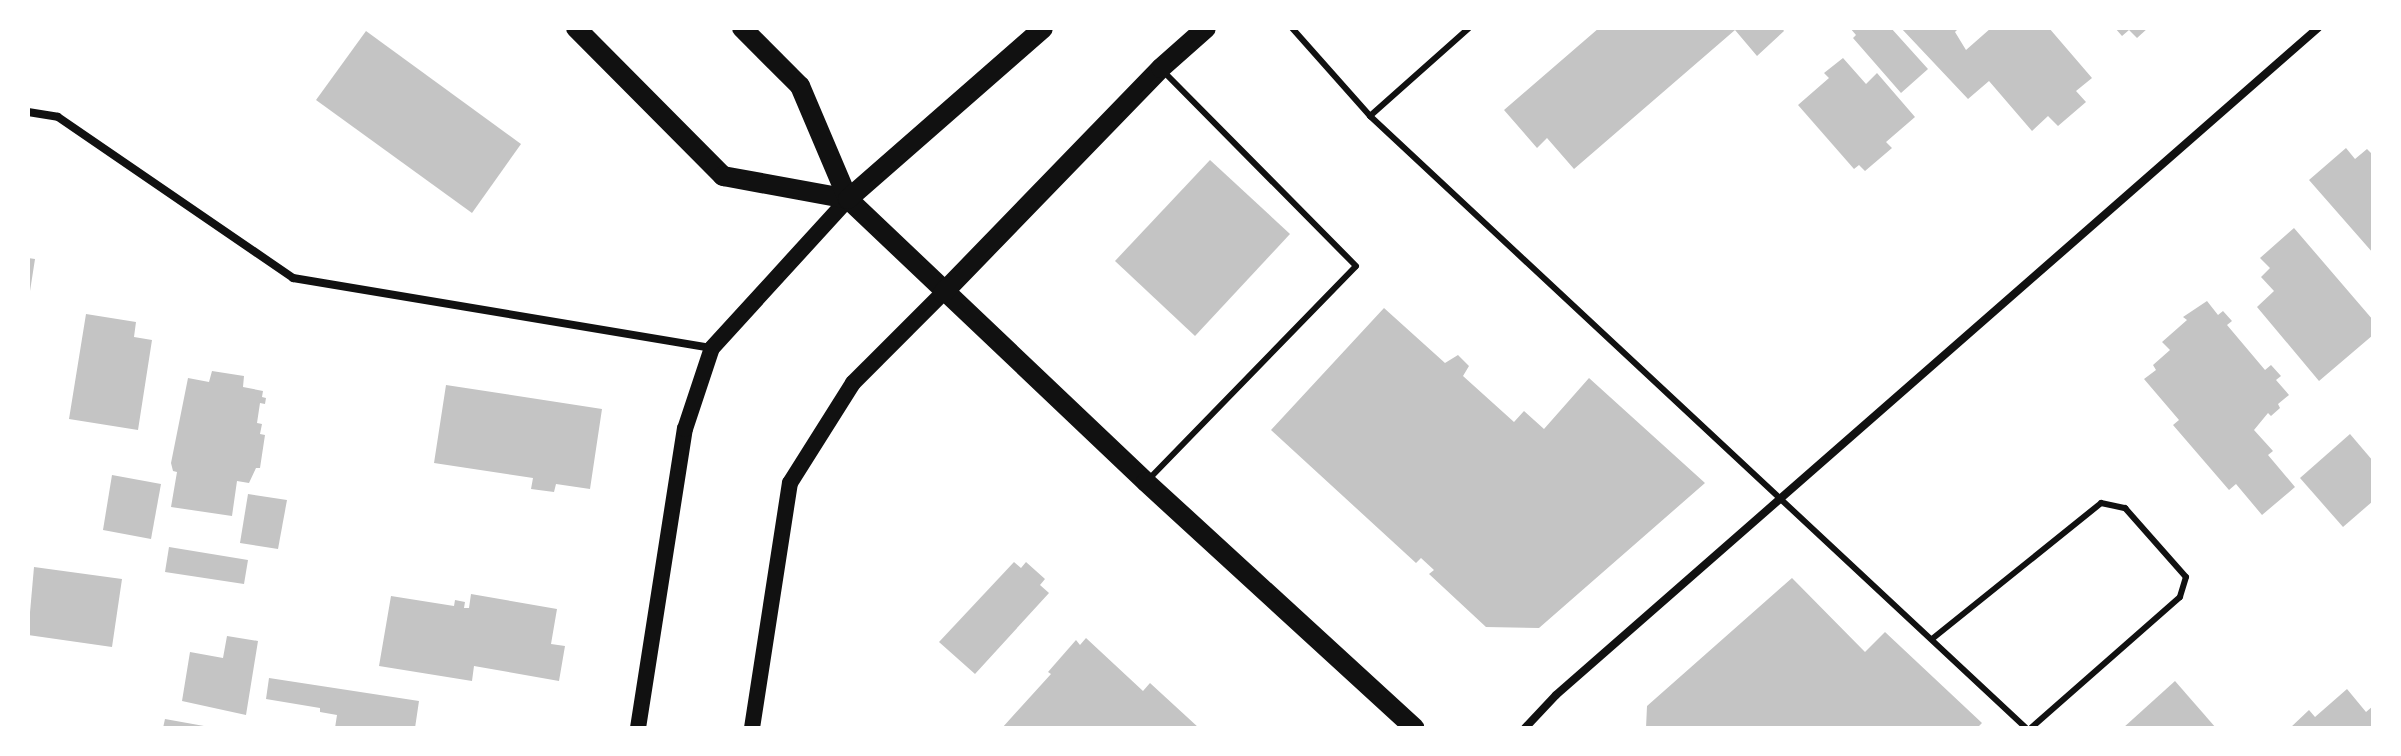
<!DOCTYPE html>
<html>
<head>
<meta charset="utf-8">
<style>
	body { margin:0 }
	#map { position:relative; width:2401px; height:756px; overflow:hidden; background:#fff; font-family:Cabin,sans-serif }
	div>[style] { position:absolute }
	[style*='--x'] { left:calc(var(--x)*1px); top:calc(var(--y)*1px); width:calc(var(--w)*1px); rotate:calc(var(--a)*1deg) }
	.building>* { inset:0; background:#c4c4c4 }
	.service>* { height:6px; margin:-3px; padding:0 3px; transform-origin:3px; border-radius:3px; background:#111 }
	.minor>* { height:8px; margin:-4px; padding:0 4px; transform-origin:4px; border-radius:4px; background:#111 }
	.secondary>* { height:16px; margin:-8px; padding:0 8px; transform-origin:8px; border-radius:8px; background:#111 }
	.primary>* { height:20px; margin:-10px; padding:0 10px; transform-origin:10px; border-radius:10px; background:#111 }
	span { translate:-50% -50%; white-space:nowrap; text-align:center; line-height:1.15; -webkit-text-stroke:8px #fff; paint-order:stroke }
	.frame { position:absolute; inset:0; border:30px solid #fff; pointer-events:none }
</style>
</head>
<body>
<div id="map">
	<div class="building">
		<div style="clip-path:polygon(1599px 28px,1782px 28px,1784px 31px,1757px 56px,1735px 30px,1574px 169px,1547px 138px,1537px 148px,1504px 110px)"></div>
		<div style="clip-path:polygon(1850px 28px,1891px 28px,1928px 69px,1901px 93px,1853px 38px,1856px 35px)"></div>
		<div style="clip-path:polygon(1901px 28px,1959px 28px,1955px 32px,1966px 50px,1991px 28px,2049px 28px,2092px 78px,2076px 91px,2086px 102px,2058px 126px,2048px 116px,2032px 131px,1989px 81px,1968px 99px)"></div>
		<div style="clip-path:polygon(2115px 28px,2148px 28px,2137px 38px,2129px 30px,2122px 36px)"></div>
		<div style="clip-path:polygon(366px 31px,521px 144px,472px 213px,316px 100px)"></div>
		<div style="clip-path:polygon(1843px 58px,1866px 84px,1877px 73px,1915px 117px,1886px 142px,1892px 148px,1865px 171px,1859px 165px,1854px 169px,1798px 105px,1829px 78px,1824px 73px)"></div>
		<div style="clip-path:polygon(2346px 148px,2355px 159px,2367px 149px,2373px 155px,2373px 253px,2309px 180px)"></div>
		<div style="clip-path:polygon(1210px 160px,1290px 234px,1195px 336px,1115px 261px)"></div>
		<div style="clip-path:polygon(2294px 228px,2373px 320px,2373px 335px,2319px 381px,2257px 307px,2274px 291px,2261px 277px,2270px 268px,2260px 258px)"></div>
		<div style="clip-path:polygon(28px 258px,35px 259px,30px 291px,28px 290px)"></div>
		<div style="clip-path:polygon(2207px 301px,2218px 315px,2223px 311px,2232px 321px,2227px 325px,2265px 370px,2271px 365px,2281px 376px,2276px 380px,2289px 395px,2278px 404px,2280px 408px,2271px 416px,2268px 413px,2254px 430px,2273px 451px,2268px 455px,2295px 487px,2262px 515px,2236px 484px,2229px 490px,2173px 425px,2179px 420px,2144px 379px,2156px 370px,2153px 365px,2170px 350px,2162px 342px,2187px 320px,2183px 317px)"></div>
		<div style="clip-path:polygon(1384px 308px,1445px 363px,1458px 355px,1469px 366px,1463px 376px,1514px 422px,1524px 411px,1544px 429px,1589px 378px,1705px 483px,1539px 628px,1486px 627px,1429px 574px,1434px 570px,1421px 558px,1416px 563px,1271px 430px)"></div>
		<div style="clip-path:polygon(86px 314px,136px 322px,134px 337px,152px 340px,138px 430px,69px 419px)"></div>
		<div style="clip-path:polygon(212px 371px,244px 376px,243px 387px,263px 391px,262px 397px,266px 398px,265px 404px,260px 403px,257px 423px,262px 424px,260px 434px,265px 435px,260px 468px,256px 468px,249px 483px,237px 481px,232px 516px,171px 507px,177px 472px,173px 471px,171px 463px,188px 378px,209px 382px)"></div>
		<div style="clip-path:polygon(446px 385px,602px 409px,590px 489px,556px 484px,554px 492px,531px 489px,533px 478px,434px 463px)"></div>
		<div style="clip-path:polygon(2350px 434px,2373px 461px,2373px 501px,2343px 527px,2300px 478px)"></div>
		<div style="clip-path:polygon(112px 475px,161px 484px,151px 539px,103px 530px)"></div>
		<div style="clip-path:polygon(248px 494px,287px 500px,278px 549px,240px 543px)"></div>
		<div style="clip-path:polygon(169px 547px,248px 560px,244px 584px,165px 572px)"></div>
		<div style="clip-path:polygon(1014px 562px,1021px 568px,1026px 562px,1045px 579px,1040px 585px,1049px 593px,975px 674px,939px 642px)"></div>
		<div style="clip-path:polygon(34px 567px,122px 579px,112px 647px,28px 635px)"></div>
		<div style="clip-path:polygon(1792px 578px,1865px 652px,1885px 632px,1982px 723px,1977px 728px,1646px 728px,1647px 706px)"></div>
		<div style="clip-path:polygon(471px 594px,557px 609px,551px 644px,565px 646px,559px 681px,474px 666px,472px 681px,379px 666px,391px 596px,454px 606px,455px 600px,465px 602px,464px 608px,469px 608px)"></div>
		<div style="clip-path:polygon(227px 636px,258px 641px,246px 715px,182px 701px,190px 652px,223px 658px)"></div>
		<div style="clip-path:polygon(1086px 638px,1143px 691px,1150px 683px,1199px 728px,1002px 728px,1051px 674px,1048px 672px,1076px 640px,1080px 645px)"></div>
		<div style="clip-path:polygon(269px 678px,419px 701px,415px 728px,335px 728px,337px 715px,320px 712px,320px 708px,266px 699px)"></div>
		<div style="clip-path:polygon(2175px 681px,2216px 728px,2123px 728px)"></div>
		<div style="clip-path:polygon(2347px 689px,2366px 712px,2373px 706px,2373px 728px,2290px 728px,2309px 710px,2315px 717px)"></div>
		<div style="clip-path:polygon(165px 719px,204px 726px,204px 728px,163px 728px)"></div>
	</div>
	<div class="service">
		<div style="--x:1292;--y:28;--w:118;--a:48.4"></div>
		<div style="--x:1370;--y:116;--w:897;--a:43.01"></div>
		<div style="--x:1370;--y:116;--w:132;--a:-41.6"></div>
		<div style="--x:1148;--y:480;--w:298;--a:-45.8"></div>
		<div style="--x:1356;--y:266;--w:274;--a:-134.7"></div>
		<div style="--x:1932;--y:639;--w:217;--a:-38.8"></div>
		<div style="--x:2101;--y:503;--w:25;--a:12"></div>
		<div style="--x:2125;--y:508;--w:92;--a:48.5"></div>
		<div style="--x:2186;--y:577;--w:21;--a:107"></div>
		<div style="--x:2180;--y:597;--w:198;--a:138.7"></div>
	</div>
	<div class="minor">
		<div style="--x:28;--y:112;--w:30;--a:9"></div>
		<div style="--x:58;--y:117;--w:285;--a:34.4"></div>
		<div style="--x:293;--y:278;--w:425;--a:9.5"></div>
		<div style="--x:1525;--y:728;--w:45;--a:-46.8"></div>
		<div style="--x:1556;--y:695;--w:1013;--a:-41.2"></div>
	</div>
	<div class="secondary">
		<div style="--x:638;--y:728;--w:303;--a:-81.1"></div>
		<div style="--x:685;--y:429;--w:85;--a:-71.6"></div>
		<div style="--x:712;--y:348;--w:202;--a:-47.6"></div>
		<div style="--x:752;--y:728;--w:248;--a:-81.2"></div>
		<div style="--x:790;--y:483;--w:118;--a:-57.8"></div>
		<div style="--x:853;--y:383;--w:127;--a:-45"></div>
	</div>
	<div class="primary">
		<div style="--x:576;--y:28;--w:209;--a:45.2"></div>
		<div style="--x:723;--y:176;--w:127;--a:10.4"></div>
		<div style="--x:742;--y:28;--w:82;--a:45"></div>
		<div style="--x:800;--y:86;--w:123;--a:67"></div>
		<div style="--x:848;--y:199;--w:411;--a:43.5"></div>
		<div style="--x:1146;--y:482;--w:364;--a:42.5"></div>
		<div style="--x:848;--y:199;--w:259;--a:-41.2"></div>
		<div style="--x:943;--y:293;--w:313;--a:-45.9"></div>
		<div style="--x:1161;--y:68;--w:60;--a:-41.6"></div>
	</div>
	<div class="frame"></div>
</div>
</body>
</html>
